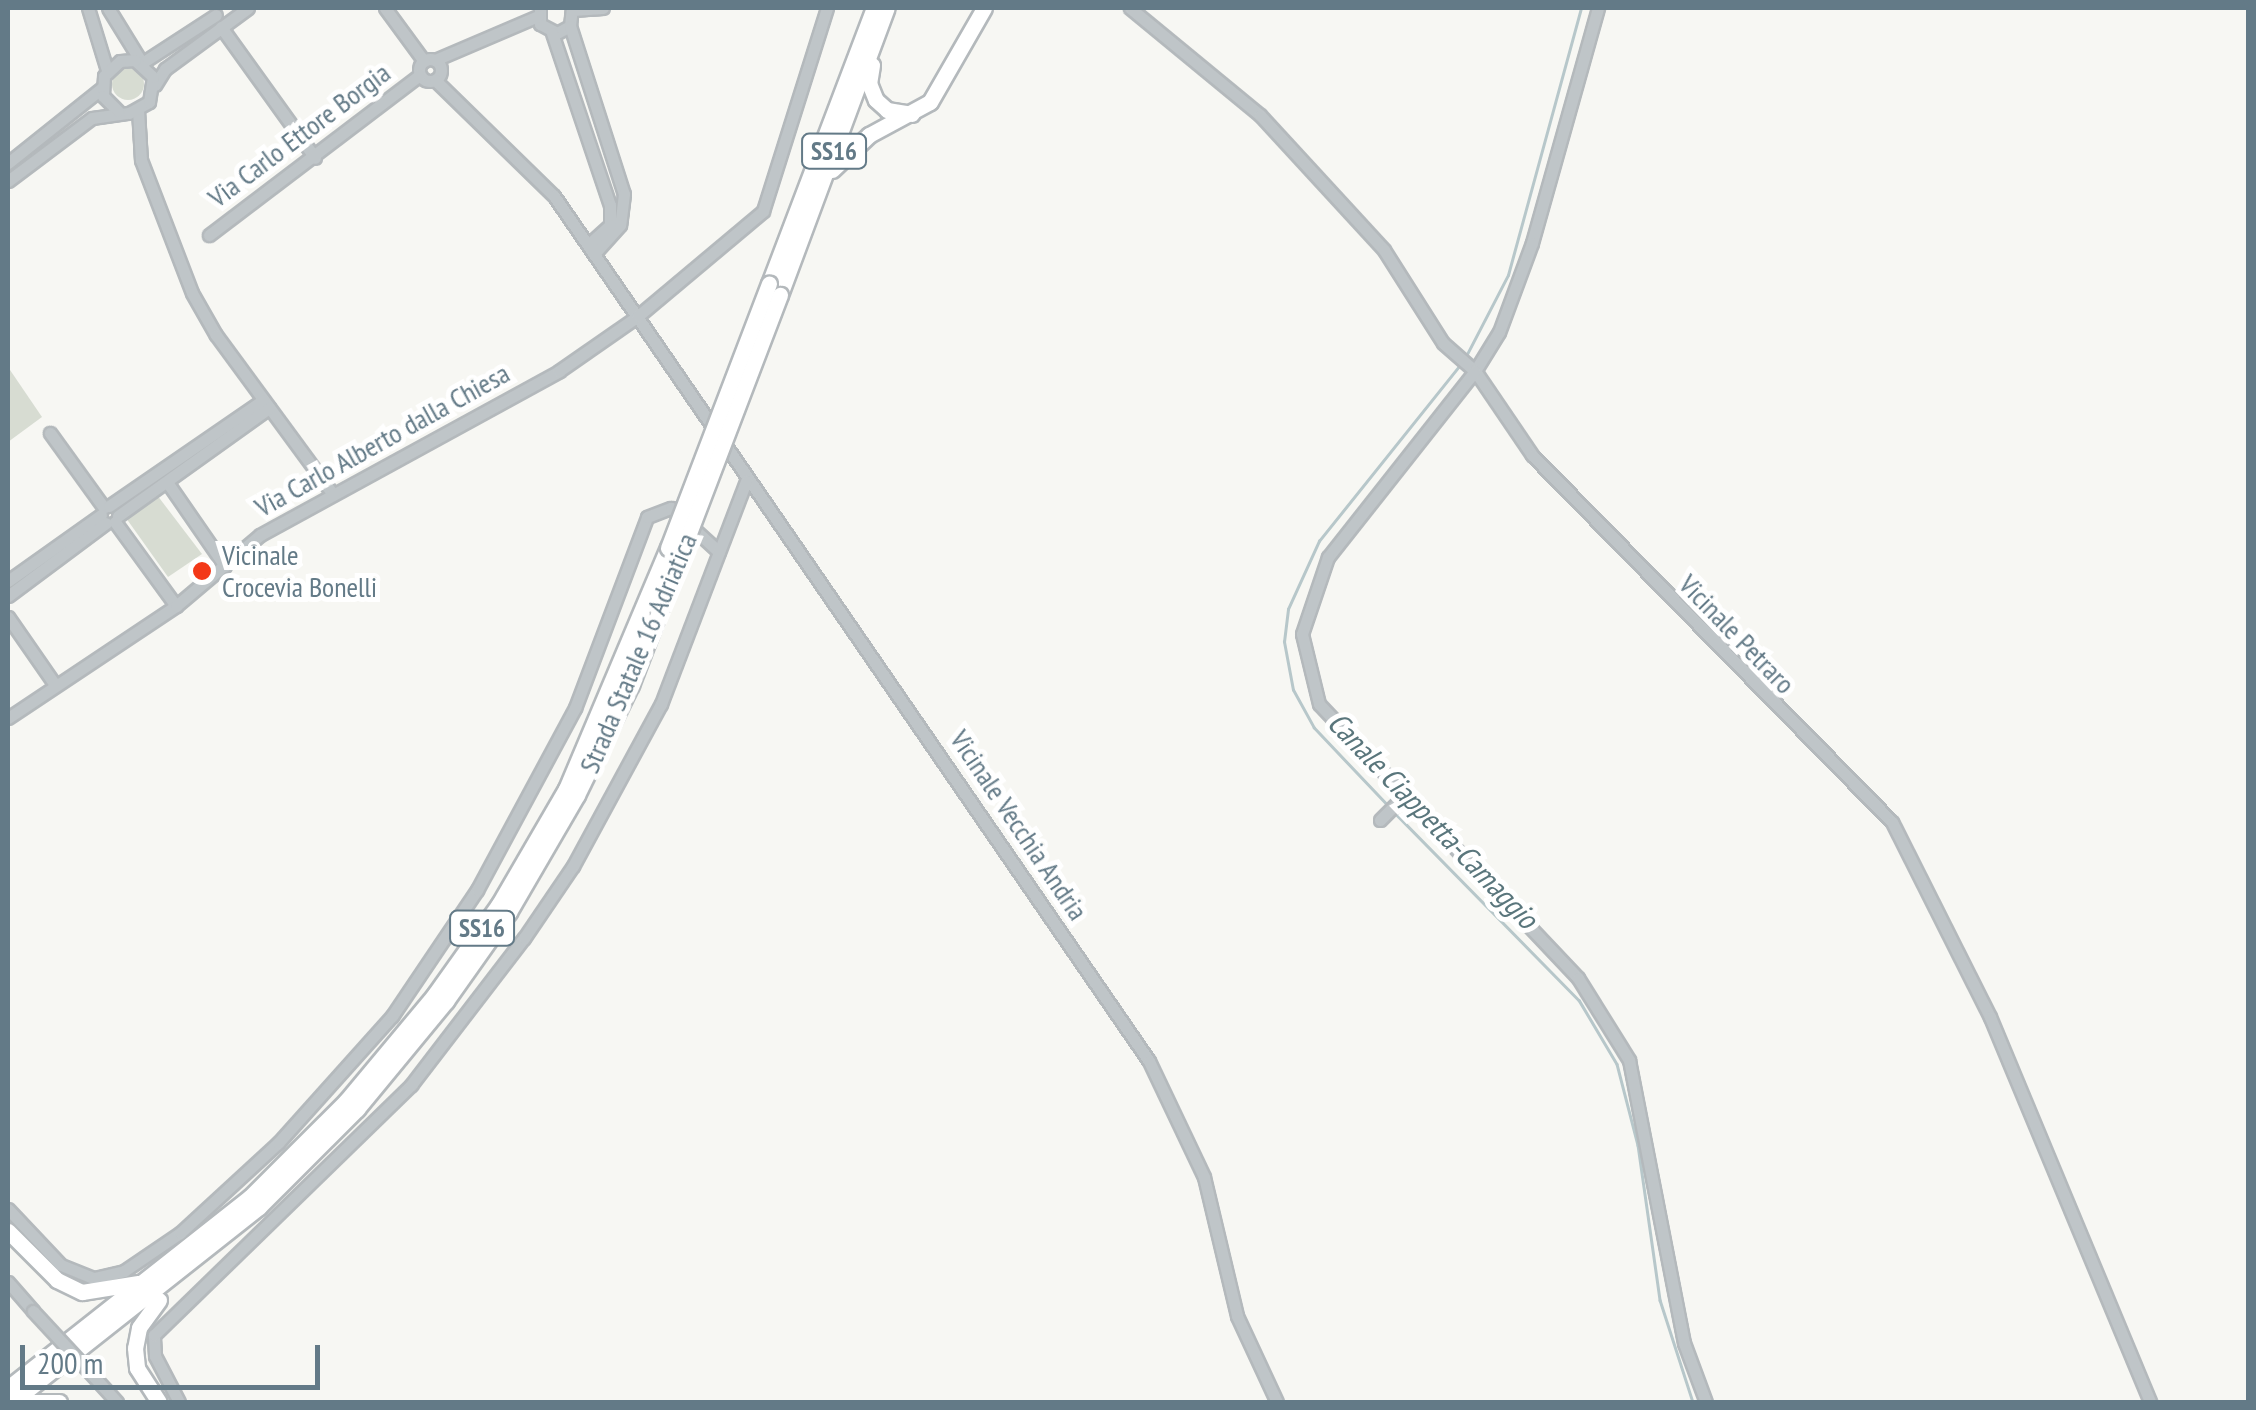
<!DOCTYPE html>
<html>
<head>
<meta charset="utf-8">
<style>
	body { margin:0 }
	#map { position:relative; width:2256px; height:1410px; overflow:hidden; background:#f7f7f3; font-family:"PT Sans Narrow",sans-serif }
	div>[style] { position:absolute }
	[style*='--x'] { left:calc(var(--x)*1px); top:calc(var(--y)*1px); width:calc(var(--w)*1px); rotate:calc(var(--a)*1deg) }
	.green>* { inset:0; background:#d7dcd2 }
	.round { border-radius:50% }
	.stream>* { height:2.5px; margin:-1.25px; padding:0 1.25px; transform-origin:1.25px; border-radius:1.25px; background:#b7c7ca }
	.roads { filter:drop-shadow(2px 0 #b4b9bc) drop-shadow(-2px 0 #b4b9bc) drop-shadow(0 2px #b4b9bc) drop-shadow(0 -2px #b4b9bc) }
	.minor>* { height:11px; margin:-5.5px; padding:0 5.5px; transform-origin:5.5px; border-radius:5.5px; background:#bfc5c8 }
	.minor>.ring { margin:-5.5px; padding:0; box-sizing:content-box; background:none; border:11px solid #bfc5c8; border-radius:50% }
	.highway>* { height:15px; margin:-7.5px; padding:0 7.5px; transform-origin:7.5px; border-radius:7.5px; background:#fff }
	.bridges { filter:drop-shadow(2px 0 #b4b9bc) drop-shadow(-2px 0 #b4b9bc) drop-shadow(0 2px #b4b9bc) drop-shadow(0 -2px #b4b9bc) }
	.minor-bridge>* { height:11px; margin:-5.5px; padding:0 5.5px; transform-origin:5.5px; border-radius:5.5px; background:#bfc5c8 }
	.highway-bridge>* { height:15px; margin:-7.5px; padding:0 7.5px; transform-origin:7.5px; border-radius:7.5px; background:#fff }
	.dots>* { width:28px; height:28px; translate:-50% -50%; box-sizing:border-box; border:5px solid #fff; border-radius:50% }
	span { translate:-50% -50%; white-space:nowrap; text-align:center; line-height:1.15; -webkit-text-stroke:10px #fff; paint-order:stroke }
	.shield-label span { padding:2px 8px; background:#fff; border:2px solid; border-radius:8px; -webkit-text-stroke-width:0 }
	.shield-label { font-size:25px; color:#637a87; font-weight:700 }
	.street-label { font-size:28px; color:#637a87 }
	.poi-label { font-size:28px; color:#637a87 }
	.left { translate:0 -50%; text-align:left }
	.water-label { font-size:30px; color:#5a767c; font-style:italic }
	.frame { position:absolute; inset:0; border:10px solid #637a87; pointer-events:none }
	.scale { position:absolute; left:20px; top:1345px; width:300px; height:45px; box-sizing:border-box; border:5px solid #637a87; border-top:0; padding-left:12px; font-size:30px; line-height:35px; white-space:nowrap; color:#637a87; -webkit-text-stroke:8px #fff; paint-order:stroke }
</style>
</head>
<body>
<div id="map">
	<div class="green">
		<div class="round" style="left:112px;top:68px;width:32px;height:32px"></div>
		<div style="clip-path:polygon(8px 367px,42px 417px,8px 442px)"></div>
		<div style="clip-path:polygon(157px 495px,202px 554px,168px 577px,126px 518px)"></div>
	</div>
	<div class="stream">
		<div style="--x:1465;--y:358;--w:93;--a:-62.6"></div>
		<div style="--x:1508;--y:275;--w:277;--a:-74.7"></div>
		<div style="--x:1387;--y:805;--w:106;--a:-133.5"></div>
		<div style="--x:1314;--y:728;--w:43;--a:-118.9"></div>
		<div style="--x:1293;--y:690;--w:49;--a:-100.6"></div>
		<div style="--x:1284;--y:642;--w:33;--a:-83"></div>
		<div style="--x:1288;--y:609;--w:75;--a:-65.5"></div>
		<div style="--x:1319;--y:541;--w:226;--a:-51.3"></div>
		<div style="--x:1396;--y:814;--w:261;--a:45.5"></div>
		<div style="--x:1579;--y:1000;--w:74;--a:59.3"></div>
		<div style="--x:1617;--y:1064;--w:84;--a:75.5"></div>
		<div style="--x:1638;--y:1145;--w:157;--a:81.9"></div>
		<div style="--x:1660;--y:1300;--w:107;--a:72.1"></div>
	</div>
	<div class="roads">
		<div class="minor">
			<div style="--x:88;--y:8;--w:65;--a:73"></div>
			<div style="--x:108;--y:8;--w:65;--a:58.3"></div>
			<div style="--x:385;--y:8;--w:66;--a:53.7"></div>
			<div style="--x:540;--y:8;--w:16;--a:90"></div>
			<div style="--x:540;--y:24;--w:19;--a:28"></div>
			<div style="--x:557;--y:33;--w:15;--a:-28"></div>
			<div style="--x:570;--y:26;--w:18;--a:-84"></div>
			<div style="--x:1130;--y:8;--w:168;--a:39.5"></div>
			<div style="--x:1260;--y:115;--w:183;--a:47.4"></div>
			<div style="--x:1384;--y:250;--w:110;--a:57.6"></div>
			<div style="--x:1443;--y:343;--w:43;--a:41.2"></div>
			<div style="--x:1475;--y:371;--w:102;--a:55.8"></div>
			<div style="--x:1532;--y:455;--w:514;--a:45.55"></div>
			<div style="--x:1892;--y:822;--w:218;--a:63.3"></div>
			<div style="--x:1990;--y:1017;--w:417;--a:67.4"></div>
			<div style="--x:1598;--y:8;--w:244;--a:105.7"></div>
			<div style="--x:1532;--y:243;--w:95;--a:110.3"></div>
			<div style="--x:1499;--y:332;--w:46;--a:121.6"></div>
			<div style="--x:1475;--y:371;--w:237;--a:128.3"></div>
			<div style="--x:1328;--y:557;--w:81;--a:108.7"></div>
			<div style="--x:1302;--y:634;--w:72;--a:76.3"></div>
			<div style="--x:1319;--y:704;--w:377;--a:46.6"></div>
			<div style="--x:1578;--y:978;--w:97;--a:58.1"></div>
			<div style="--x:1629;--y:1060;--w:288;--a:79"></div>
			<div style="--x:1684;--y:1343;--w:63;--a:69.6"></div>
			<div style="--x:573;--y:10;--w:30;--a:-4"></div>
			<div style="--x:570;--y:26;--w:176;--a:72.2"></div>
			<div style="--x:624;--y:194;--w:31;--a:97"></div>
			<div style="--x:620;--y:225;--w:38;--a:132"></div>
			<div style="--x:221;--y:27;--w:161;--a:54.3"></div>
			<div style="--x:552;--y:33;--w:182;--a:71.4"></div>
			<div style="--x:610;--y:205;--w:20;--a:90"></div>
			<div style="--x:610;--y:225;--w:28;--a:138"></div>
			<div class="ring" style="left:419px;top:59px;width:11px;height:11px"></div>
			<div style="--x:435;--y:60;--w:112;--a:-23.1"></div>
			<div style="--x:142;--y:63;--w:88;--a:-33"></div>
			<div style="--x:435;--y:80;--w:166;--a:44.3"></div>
			<div style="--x:554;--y:196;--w:1050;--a:55.48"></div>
			<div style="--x:1149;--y:1061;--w:128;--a:64.6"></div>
			<div style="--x:1204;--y:1177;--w:143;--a:76.6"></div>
			<div style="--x:1237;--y:1316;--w:95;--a:65.1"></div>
			<div style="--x:155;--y:85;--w:19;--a:-58"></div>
			<div style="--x:165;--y:69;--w:103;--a:-36.3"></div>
			<div style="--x:138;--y:110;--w:50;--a:86.6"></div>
			<div style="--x:141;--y:160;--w:142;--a:69"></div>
			<div style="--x:192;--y:293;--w:48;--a:60.3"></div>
			<div style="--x:216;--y:335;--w:197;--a:53.7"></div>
			<div style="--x:8;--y:163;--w:120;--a:-38.6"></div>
			<div style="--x:8;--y:181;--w:105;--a:-36.9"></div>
			<div style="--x:92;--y:118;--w:37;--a:-8"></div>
			<div style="--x:129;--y:113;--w:23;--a:-29"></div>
			<div style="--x:149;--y:102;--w:25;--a:-81"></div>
			<div style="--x:153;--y:77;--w:25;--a:-137"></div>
			<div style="--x:135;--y:60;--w:15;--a:176"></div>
			<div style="--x:120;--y:61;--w:22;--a:137"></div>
			<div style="--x:104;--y:76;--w:20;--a:93"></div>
			<div style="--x:103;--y:96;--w:21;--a:45"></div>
			<div style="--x:209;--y:235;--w:265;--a:-37.2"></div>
			<div style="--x:50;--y:433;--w:92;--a:54.2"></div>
			<div style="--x:167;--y:482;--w:102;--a:55.4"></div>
			<div style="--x:109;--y:506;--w:187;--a:-34.5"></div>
			<div style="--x:118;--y:516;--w:186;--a:-35.6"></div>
			<div style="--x:115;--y:522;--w:104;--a:54"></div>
			<div style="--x:8;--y:581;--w:114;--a:-35.4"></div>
			<div style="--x:8;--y:596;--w:122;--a:-36.7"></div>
			<div style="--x:8;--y:617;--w:83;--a:55.3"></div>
			<div style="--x:8;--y:718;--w:202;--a:-33.7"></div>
			<div style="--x:176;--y:606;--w:110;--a:-40.2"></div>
			<div style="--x:260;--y:535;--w:341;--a:-28.7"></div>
			<div style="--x:559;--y:371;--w:96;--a:-34.8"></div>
			<div style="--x:638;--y:316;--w:163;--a:-40"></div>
			<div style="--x:763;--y:211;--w:213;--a:-72.5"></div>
			<div style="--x:1380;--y:820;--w:33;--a:-45"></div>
			<div style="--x:8;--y:1209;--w:77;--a:46.6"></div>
			<div style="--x:61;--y:1265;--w:35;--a:22"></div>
			<div style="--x:94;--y:1278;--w:31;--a:-13"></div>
			<div style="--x:124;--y:1271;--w:68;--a:-34.2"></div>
			<div style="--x:180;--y:1233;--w:133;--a:-42.6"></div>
			<div style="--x:278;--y:1143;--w:171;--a:-48.1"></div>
			<div style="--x:392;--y:1016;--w:152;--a:-56"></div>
			<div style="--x:477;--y:890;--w:207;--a:-61.7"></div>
			<div style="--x:575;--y:708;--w:204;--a:-69.3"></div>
			<div style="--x:647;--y:517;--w:26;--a:-21"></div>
			<div style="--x:671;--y:508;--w:65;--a:42.5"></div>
			<div style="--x:8;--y:1282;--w:38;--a:49"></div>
			<div style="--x:84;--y:1366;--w:49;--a:47.5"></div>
			<div style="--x:179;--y:1402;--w:52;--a:-117.6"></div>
			<div style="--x:155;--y:1356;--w:21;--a:-93"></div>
			<div style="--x:154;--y:1335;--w:359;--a:-44.2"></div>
			<div style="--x:411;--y:1085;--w:185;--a:-52.5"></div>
			<div style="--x:524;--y:938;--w:87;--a:-55.8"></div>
			<div style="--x:573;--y:866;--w:184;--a:-61.5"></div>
			<div style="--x:661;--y:704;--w:239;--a:-69.1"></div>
		</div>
		<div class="highway">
			<div style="--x:872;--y:65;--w:18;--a:99"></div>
			<div style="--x:869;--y:83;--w:18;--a:68"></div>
			<div style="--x:876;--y:100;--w:15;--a:42"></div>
			<div style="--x:887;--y:110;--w:25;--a:9"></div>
			<div style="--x:832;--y:170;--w:51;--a:-43.4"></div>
			<div style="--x:869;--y:135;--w:69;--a:-28.4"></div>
			<div style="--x:930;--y:102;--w:108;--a:-60.1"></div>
			<div style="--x:769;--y:284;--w:295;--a:-69.2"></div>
			<div style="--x:780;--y:295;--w:306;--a:-69.6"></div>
			<div style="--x:8;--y:1231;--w:69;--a:45"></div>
			<div style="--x:57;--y:1280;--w:28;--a:26"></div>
			<div style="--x:82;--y:1292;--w:57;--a:-9.1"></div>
			<div style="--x:159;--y:1300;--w:34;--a:126"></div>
			<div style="--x:139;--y:1328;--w:20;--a:101"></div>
			<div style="--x:135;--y:1348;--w:20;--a:84"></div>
			<div style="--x:137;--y:1368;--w:40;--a:57.1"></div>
			<div style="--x:8;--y:1388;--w:308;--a:-38.3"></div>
			<div style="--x:250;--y:1197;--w:136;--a:-45"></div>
			<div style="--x:346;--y:1101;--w:139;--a:-50.2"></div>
			<div style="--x:435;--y:994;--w:110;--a:-54.6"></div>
			<div style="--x:499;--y:904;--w:133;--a:-59.8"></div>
			<div style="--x:566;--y:789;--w:262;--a:-67.1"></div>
			<div style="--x:12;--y:1402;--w:315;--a:-38.3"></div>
			<div style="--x:259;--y:1207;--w:139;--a:-45"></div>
			<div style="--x:357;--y:1109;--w:140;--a:-50.5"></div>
			<div style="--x:446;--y:1001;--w:109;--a:-54.7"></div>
			<div style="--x:509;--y:912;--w:135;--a:-59.8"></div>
			<div style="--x:577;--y:795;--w:123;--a:-63.9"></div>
			<div style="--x:631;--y:685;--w:132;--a:-69.1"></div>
			<div style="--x:25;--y:1402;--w:34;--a:0"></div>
		</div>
	</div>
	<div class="bridges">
		<div class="minor-bridge">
			<div style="--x:33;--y:1311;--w:75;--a:47.2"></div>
		</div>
		<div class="highway-bridge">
			<div style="--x:668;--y:548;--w:283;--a:-69.1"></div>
			<div style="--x:678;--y:562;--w:286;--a:-69.1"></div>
		</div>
	</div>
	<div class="dots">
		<div style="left:202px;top:571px;background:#f33818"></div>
	</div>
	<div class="shield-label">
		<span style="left:834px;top:151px">SS16</span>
		<span style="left:482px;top:928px">SS16</span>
	</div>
	<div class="street-label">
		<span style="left:299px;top:135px;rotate:-37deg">Via Carlo Ettore Borgia</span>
		<span style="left:382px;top:440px;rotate:-29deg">Via Carlo Alberto dalla Chiesa</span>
		<span style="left:1737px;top:634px;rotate:46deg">Vicinale Petraro</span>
		<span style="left:638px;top:653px;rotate:-67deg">Strada Statale 16 Adriatica</span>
		<span style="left:1019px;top:825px;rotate:56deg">Vicinale Vecchia Andria</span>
	</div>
	<div class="poi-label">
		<span class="left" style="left:222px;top:571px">Vicinale<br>Crocevia Bonelli</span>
	</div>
	<div class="water-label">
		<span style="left:1433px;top:820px;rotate:46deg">Canale Ciappetta-Camaggio</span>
	</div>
	<div class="frame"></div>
	<div class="scale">200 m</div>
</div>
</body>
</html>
